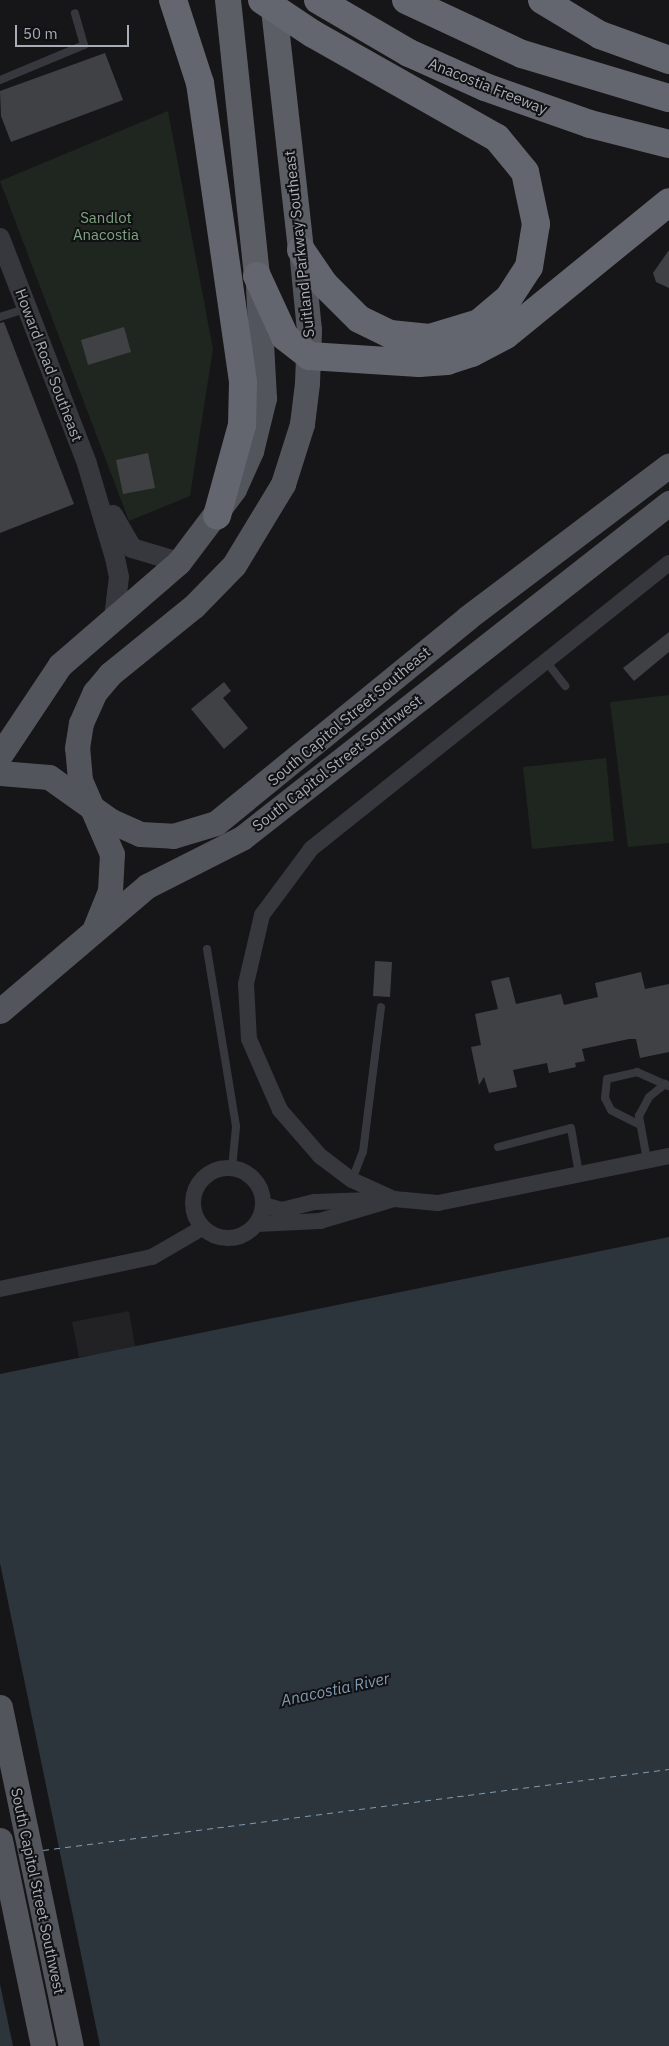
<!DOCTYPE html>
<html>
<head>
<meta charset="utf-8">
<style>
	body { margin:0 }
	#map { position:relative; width:669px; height:2046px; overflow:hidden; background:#161618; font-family:"IBM Plex Sans",sans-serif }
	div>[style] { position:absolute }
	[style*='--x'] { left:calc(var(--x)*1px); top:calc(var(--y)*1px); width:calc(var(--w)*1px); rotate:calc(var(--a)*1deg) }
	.built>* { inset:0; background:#222225 }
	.green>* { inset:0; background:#1e261f }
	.water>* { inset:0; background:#2c353c }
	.pier>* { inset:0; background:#161618 }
	.ferry>* { height:1px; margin-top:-0.5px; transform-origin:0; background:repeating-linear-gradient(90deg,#7f9bb3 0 6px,transparent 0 11px) }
	.building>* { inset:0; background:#404145 }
	.service>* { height:8px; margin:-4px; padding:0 4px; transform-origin:4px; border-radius:4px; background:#37383d }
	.minor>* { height:16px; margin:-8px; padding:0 8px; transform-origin:8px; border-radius:8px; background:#37383d }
	.minor>.ring { margin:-8px; padding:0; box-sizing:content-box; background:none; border:16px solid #37383d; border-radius:50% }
	.tertiary>* { height:20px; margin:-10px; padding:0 10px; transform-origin:10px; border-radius:10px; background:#37383d }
	.primary>* { height:25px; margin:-12.5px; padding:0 12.5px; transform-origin:12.5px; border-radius:12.5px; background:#53555c }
	.trunk>* { height:26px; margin:-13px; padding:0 13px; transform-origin:13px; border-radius:13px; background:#5b5e65 }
	.motorway>* { height:28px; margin:-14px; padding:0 14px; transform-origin:14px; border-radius:14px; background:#63666e }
	.motorway-bridge>* { height:28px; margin:-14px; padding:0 14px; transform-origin:14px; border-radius:14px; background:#63666e }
	span { translate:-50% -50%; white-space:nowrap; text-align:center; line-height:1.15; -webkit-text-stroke:4px #111113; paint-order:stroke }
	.street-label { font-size:15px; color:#a8adb8 }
	.park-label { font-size:15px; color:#7fa381 }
	.water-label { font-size:16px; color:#7f9bb3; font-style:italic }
	.scale { position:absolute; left:15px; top:25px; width:114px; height:22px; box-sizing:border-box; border:2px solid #a8adb8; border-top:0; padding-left:6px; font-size:15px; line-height:18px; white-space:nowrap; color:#a8adb8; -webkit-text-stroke:4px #111113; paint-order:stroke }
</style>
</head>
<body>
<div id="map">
	<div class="built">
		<div style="clip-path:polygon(129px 1311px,135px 1346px,219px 1335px,79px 1357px,72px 1322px)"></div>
	</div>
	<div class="green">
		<div style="clip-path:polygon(168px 111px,213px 349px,190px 496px,129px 521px,0 181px)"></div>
		<div style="clip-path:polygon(669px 695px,669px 843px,628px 847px,610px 702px)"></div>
		<div style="clip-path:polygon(606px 758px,614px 841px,532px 849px,523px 767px)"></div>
	</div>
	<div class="water">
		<div style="clip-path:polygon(669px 1237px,669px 2046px,0 2046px,0 1374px)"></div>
	</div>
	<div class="pier">
		<div style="clip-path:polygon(0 1563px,100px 2046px,13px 2046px,0 1984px)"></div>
	</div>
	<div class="ferry">
		<div style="--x:43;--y:1850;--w:631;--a:-7.37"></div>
	</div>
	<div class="building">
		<div style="clip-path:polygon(105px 53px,123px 100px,11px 142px,1px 116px,0 91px)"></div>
		<div style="clip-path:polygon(669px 250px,669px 288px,656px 282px,653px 273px)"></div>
		<div style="clip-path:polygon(4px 322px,74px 504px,0 533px,0 323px)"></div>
		<div style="clip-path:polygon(124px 327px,131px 352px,88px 365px,81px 340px)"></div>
		<div style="clip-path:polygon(148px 453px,155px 488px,123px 494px,116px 460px)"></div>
		<div style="clip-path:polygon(669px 632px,669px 652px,634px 681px,623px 668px)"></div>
		<div style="clip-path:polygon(224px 682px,231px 691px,223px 698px,248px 728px,224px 749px,191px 709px)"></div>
		<div style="clip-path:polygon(375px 961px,392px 962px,390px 997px,373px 996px)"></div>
		<div style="clip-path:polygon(641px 972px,645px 989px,669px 984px,669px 1052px,640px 1058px,636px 1039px,629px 1039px,582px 1049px,585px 1061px,575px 1063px,576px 1067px,549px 1073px,547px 1063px,513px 1070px,517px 1087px,489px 1093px,484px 1077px,479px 1085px,471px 1047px,481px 1045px,475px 1014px,498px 1009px,491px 981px,509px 977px,516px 1004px,561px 994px,564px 1005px,598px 997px,595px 983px)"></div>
	</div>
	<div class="service">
		<div style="--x:0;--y:80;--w:91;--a:-22.6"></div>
		<div style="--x:84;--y:45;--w:33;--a:-106"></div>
		<div style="--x:0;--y:317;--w:28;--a:-18"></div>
		<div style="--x:545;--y:660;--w:33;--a:52"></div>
		<div style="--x:207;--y:949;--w:180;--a:80.7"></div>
		<div style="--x:236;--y:1127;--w:41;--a:95.6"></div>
		<div style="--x:638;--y:1124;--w:30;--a:-153"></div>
		<div style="--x:611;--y:1110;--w:13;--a:-117"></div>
		<div style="--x:605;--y:1098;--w:19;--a:-84"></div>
		<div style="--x:607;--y:1079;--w:31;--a:-13"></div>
		<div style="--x:637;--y:1072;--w:35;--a:24"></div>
		<div style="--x:498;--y:1147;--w:75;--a:-14.6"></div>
		<div style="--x:571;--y:1128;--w:47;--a:80.1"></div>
		<div style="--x:647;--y:1160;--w:45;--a:-100.3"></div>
		<div style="--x:639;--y:1116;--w:21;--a:-62"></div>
		<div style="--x:649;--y:1097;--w:21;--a:-39"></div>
		<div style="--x:352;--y:1180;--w:30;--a:-69"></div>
		<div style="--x:363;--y:1152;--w:146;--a:-82.9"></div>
	</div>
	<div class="minor">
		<div style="--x:669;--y:563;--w:458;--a:141.4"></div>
		<div style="--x:311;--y:849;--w:82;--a:126.6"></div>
		<div style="--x:262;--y:915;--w:71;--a:103.1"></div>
		<div style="--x:246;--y:984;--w:55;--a:86.9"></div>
		<div style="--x:249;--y:1039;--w:77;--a:66.4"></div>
		<div style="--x:280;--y:1110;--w:61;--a:49"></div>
		<div style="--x:320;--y:1156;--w:40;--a:37"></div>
		<div style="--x:352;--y:1180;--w:46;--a:24.3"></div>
		<div style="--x:394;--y:1199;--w:44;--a:5.2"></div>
		<div style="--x:438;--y:1203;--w:236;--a:-11.5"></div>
		<div class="ring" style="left:193px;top:1168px;width:54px;height:54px"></div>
		<div style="--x:264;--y:1205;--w:19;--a:16"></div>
		<div style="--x:282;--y:1210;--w:34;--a:-14"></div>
		<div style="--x:315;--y:1202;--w:55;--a:-2.1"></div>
		<div style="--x:257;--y:1224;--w:63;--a:-2.7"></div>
		<div style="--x:320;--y:1221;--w:77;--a:-16.6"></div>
		<div style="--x:0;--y:1289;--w:155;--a:-11.9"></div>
		<div style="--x:152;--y:1257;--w:58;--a:-30.1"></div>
	</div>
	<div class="tertiary">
		<div style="--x:0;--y:238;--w:242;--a:68.9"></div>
		<div style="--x:87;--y:464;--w:98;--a:73.4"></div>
		<div style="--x:115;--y:558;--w:19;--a:78"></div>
		<div style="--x:119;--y:577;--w:39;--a:97"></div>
		<div style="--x:113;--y:515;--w:38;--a:60"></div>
		<div style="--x:132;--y:548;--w:49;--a:16.6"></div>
	</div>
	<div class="primary">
		<div style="--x:0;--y:755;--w:108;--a:-56.3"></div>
		<div style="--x:60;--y:665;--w:157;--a:-40.9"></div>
		<div style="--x:179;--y:562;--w:91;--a:-53"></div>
		<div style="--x:234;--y:489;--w:42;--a:-65.9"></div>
		<div style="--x:251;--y:451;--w:55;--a:-76.2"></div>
		<div style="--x:264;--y:398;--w:112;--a:-93.1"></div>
		<div style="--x:0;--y:773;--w:49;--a:4.7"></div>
		<div style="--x:49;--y:777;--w:76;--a:35.4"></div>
		<div style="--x:111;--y:821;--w:32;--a:24"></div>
		<div style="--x:140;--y:834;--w:33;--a:3"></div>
		<div style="--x:173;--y:836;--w:45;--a:-16.8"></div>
		<div style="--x:216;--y:823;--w:324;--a:-39.2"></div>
		<div style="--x:467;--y:618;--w:253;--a:-37.1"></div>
		<div style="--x:95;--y:928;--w:40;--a:-68"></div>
		<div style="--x:110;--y:891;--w:37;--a:-87"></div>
		<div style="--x:112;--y:854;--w:81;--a:-113.4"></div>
		<div style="--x:80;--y:780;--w:32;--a:-95"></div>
		<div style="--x:77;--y:748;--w:25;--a:-81"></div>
		<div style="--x:81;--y:723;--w:34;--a:-66"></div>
		<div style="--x:95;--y:692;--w:23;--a:-50"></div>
		<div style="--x:110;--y:674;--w:108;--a:-39"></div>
		<div style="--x:194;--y:606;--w:57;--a:-45.7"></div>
		<div style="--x:234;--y:565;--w:95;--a:-58.8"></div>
		<div style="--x:283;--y:484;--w:63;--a:-72.4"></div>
		<div style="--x:302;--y:424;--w:41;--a:-83"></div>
		<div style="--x:307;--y:383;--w:53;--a:-87.8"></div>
		<div style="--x:309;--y:330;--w:80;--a:-95.7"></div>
		<div style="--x:0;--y:1011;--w:193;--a:-40.4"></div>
		<div style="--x:147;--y:886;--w:106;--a:-26.8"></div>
		<div style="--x:242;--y:838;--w:543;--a:-38.12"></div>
		<div style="--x:0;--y:1707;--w:346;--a:78.2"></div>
		<div style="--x:0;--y:1840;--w:210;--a:78.2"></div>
	</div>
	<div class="trunk">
		<div style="--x:228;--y:0;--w:278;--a:84"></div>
		<div style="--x:273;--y:0;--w:252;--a:83.6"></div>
	</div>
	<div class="motorway">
		<div style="--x:173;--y:0;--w:87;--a:72"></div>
		<div style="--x:200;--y:83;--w:302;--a:81.8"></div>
		<div style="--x:243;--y:382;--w:43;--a:91.3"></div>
		<div style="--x:242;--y:425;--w:94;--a:105.4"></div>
		<div style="--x:318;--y:0;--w:105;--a:30.2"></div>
		<div style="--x:409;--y:53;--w:83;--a:24.1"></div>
		<div style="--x:485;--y:87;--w:111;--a:19.4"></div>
		<div style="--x:590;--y:124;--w:81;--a:14.2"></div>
		<div style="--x:406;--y:0;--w:128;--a:25"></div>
		<div style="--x:522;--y:54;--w:153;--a:16.7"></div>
		<div style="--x:542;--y:0;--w:68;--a:31.1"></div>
		<div style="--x:600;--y:35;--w:73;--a:19.9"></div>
		<div style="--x:301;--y:250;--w:41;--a:55.9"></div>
		<div style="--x:324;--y:284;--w:49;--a:45"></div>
		<div style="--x:359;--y:319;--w:34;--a:26"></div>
		<div style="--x:390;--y:334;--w:40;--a:5.7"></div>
		<div style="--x:430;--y:338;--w:51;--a:-17"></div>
		<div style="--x:479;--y:323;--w:38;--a:-40"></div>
		<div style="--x:508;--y:299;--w:38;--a:-57"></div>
		<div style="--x:529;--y:267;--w:44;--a:-80.8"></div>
		<div style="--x:536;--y:224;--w:53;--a:-101.9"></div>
		<div style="--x:525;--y:172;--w:44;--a:-129.5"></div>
		<div style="--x:497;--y:138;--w:211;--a:-150.5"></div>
		<div style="--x:257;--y:276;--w:67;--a:65.3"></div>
		<div style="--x:285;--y:337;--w:31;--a:38"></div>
		<div style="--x:309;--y:356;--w:110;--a:3.6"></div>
		<div style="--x:419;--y:363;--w:28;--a:-4"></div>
		<div style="--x:447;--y:361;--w:26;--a:-18"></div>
		<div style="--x:472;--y:353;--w:38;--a:-28"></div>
		<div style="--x:506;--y:335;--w:210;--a:-39.2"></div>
	</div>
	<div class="motorway-bridge">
		<div style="--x:262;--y:0;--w:61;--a:33.7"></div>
	</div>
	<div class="street-label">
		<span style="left:488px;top:86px;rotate:22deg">Anacostia Freeway</span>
		<span style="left:299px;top:244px;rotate:-96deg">Suitland Parkway Southeast</span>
		<span style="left:49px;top:365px;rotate:69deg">Howard Road Southeast</span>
		<span style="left:349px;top:716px;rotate:-40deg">South Capitol Street Southeast</span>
		<span style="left:337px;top:763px;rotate:-38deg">South Capitol Street Southwest</span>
		<span style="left:38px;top:1891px;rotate:78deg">South Capitol Street Southwest</span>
	</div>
	<div class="park-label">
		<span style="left:106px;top:226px">Sandlot<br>Anacostia</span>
	</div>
	<div class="water-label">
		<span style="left:335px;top:1689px;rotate:-12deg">Anacostia River</span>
	</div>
	<div class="scale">50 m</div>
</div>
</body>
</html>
